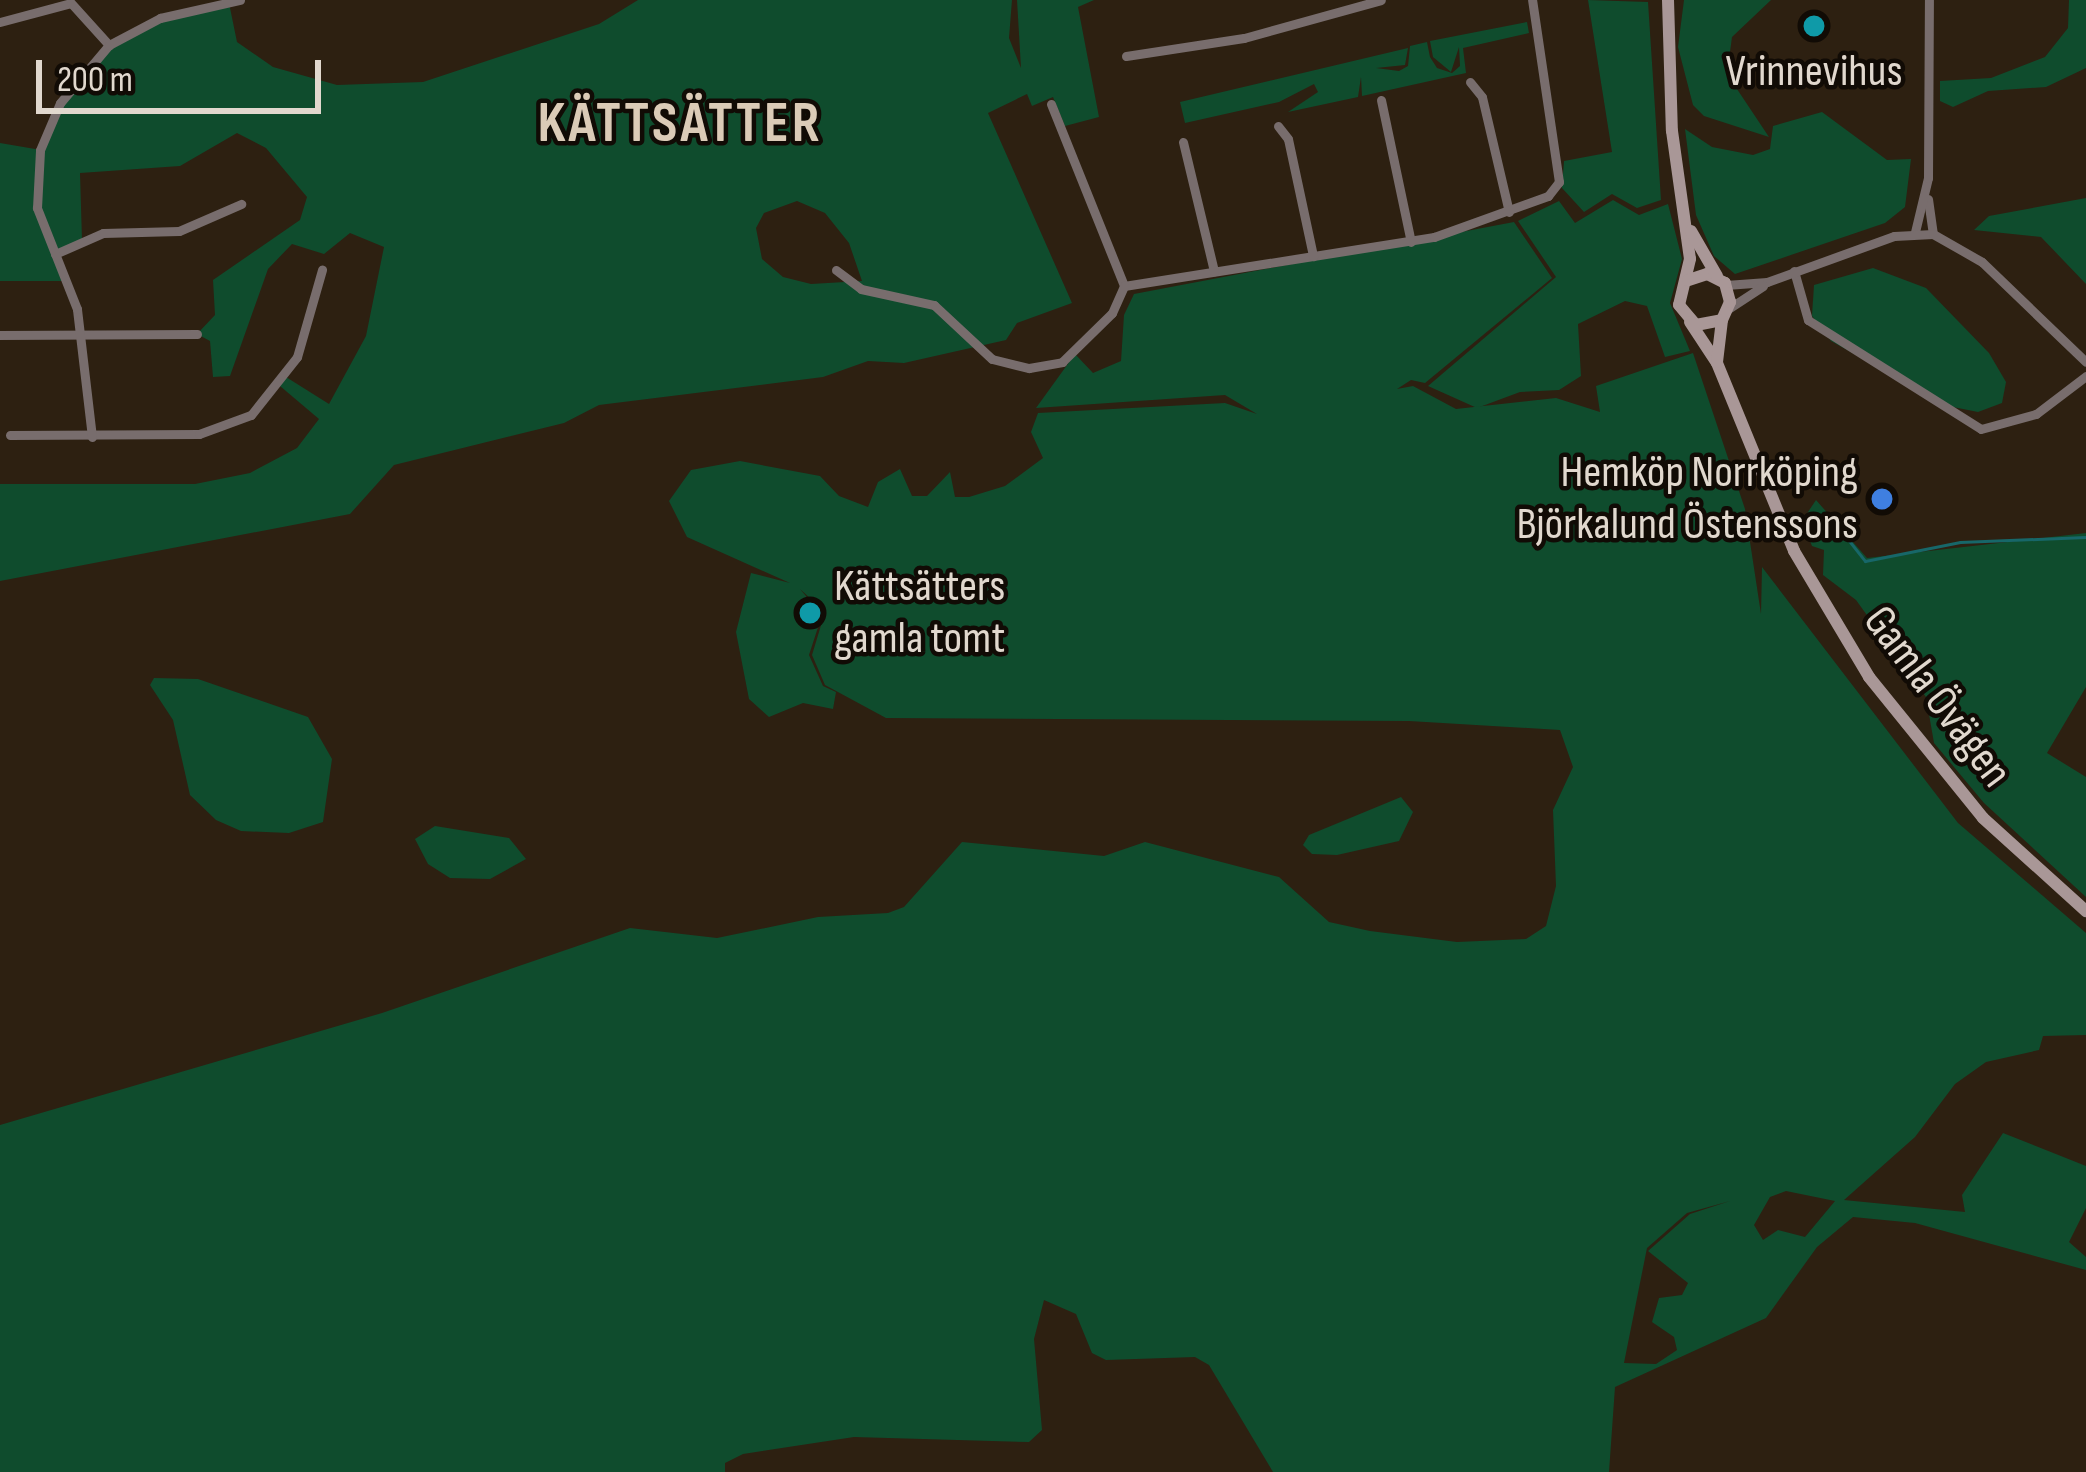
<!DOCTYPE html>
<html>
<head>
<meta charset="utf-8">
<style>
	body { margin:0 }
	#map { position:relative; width:2086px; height:1472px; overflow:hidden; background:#2d2011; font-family:"Sofia Sans Condensed",sans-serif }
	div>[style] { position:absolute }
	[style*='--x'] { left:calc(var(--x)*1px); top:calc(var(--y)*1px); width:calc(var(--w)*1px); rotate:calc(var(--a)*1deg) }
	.green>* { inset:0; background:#0f4c2d }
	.stream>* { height:3px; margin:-1.5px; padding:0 1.5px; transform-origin:1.5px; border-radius:1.5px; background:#176769 }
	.street>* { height:9px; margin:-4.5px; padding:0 4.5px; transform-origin:4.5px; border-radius:4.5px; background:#786d6d }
	.secondary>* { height:12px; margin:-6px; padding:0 6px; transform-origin:6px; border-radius:6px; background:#a99797 }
	.dots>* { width:33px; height:33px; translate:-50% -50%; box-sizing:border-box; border:6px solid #110b05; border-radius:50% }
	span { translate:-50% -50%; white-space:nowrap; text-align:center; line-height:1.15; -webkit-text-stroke:9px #110b05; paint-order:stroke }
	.poi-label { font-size:45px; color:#e1d8ce }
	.right { translate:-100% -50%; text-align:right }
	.left { translate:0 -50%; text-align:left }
	.street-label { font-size:45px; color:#e1d8ce }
	.district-label { font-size:57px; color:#dbcbb7; font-weight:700; letter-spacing:3px }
	.scale { position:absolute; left:36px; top:60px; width:285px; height:54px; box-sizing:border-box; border:6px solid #e1d8ce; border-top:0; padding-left:15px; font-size:36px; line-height:42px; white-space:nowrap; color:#e1d8ce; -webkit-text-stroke:9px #110b05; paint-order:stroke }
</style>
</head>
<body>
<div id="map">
	<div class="green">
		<div style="clip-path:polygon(evenodd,638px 0,1012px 0,1009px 38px,1021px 68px,1017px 0,1094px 0,1078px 7px,1099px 117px,1065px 126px,1053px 97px,1032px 106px,1027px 94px,988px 113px,1072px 303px,1017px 323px,1006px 340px,904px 363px,868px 361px,823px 377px,599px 405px,564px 423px,394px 465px,350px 514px,0 581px,0 484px,195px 484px,250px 473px,297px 448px,319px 419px,280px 386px,286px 377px,329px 404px,366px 336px,384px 247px,350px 233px,324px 254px,292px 244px,268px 269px,230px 376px,213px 377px,210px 341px,197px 334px,215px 315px,213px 280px,300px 220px,307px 197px,266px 148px,237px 133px,180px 166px,80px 173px,82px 240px,56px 254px,68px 281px,0 281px,0 143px,41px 150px,50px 123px,109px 45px,159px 18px,229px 3px,237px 42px,273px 67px,337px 85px,423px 82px,599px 24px,638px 0,797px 201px,825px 213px,849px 243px,862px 281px,811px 284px,783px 277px,762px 259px,756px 228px,764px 213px,797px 201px)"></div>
		<div style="clip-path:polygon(1588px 0,1648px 2px,1661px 200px,1637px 208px,1612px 194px,1584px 212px,1562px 188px,1564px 161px,1612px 152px)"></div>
		<div style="clip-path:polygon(1684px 0,1771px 0,1732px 37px,1727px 74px,1769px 137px,1704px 116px,1693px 105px,1678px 47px)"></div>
		<div style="clip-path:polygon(2069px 0,2086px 0,2086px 68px,2046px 87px,1988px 91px,1953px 107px,1940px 101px,1940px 81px,1991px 78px,2045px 57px,2068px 28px)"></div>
		<div style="clip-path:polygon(1527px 22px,1529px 33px,1463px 48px,1466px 73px,1362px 96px,1361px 77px,1358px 97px,1288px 112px,1318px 92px,1314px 84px,1279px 102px,1185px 123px,1180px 102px,1408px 48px,1405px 65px,1376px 68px,1399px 71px,1408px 66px,1410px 46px,1427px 42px,1430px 57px,1437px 68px,1452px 73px,1460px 66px,1459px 47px,1451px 72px,1433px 57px,1430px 41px)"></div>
		<div style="clip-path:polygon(1822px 112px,1887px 160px,1911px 159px,1905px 207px,1885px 223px,1735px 274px,1714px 256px,1696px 215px,1685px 129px,1712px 147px,1753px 155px,1770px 149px,1773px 126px)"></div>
		<div style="clip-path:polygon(2086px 198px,2086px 284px,2041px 237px,1974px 230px,1989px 216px)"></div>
		<div style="clip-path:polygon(1613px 200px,1639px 215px,1668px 204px,1682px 259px,1670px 303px,1690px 351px,1665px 357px,1647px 306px,1625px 301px,1578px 324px,1581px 376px,1559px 390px,1520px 392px,1477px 408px,1428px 386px,1556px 277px,1518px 221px,1559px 201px,1575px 223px)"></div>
		<div style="clip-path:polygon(evenodd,1514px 222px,1552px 278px,1425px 383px,1411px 380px,1397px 389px,1413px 386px,1456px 409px,1556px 398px,1600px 412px,1596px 386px,1693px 353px,1745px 509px,1761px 614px,1762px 567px,1958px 823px,2086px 933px,2086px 1035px,2043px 1036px,2039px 1050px,1986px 1062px,1955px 1084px,1915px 1137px,1844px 1200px,1965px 1212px,1962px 1195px,2003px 1133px,2086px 1166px,2086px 1208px,2069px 1242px,2086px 1257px,2086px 1270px,1915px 1223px,1853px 1217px,1817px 1247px,1766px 1318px,1615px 1387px,1609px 1472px,1273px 1472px,1209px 1365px,1195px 1357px,1106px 1360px,1092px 1353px,1076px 1314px,1044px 1300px,1034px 1339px,1042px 1430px,1029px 1442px,854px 1437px,743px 1454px,725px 1463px,725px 1472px,0 1472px,0 1125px,382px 1013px,630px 928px,717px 938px,818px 917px,888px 913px,904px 907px,962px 842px,1104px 856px,1145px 842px,1279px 877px,1329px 922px,1370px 931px,1457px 942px,1526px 939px,1546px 926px,1556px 886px,1553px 810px,1573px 767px,1560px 730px,1409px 721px,886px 718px,825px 685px,812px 655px,825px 612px,800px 589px,822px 615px,809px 655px,823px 686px,836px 692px,833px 709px,803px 703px,769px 717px,749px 699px,736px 632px,751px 573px,790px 583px,687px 537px,669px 501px,691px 470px,740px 461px,820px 476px,839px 496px,868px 507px,878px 482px,900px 469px,912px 496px,927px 496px,950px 472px,955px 497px,969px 497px,1005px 486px,1043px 458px,1031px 432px,1038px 413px,1225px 403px,1257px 414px,1225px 395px,1036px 408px,1075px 354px,1093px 373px,1121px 361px,1124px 315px,1134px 294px,1514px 222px,1786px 1191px,1835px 1201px,1805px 1237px,1778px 1230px,1763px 1240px,1754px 1225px,1770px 1197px,1786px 1191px,1514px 222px,1730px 1201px,1690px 1214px,1648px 1251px,1688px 1283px,1682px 1295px,1659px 1298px,1652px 1322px,1674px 1337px,1677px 1350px,1656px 1364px,1624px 1363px,1647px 1248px,1687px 1213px,1730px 1201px)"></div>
		<div style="clip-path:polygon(1873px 268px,1926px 288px,1989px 353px,2006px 382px,2002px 403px,1978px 412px,1948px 406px,1831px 341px,1812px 316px,1814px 285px)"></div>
		<div style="clip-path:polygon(1816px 500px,1867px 558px,2086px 533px,2086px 687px,2047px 753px,2086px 777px,2086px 897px,1984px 803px,1934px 743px,1926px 697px,1856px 600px,1823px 575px,1824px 550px,1812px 546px,1802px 521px)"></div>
		<div style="clip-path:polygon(154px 678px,198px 679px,308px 717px,332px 759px,323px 822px,289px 833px,241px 831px,216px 820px,190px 795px,173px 720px,150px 685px)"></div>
		<div style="clip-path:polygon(1401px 797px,1413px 812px,1399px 841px,1337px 855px,1312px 854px,1303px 845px,1309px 835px)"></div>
		<div style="clip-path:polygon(435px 826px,509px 838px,526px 859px,490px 879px,450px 878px,428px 864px,415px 839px)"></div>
	</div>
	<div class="stream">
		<div style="--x:1828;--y:514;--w:60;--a:51.8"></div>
		<div style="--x:1865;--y:561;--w:97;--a:-11.3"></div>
		<div style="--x:1960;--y:542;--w:126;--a:-2.3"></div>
	</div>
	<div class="street">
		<div style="--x:0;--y:22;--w:73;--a:-15"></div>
		<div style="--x:71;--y:3;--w:57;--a:47.9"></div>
		<div style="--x:1126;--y:56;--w:119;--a:-8.7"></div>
		<div style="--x:1244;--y:38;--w:142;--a:-15.5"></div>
		<div style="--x:1470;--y:82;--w:19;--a:51"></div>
		<div style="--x:1482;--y:97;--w:118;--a:76.8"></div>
		<div style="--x:1381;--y:100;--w:145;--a:78.1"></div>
		<div style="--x:1051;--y:104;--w:196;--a:68.1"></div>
		<div style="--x:1124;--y:286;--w:314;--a:-9"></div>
		<div style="--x:1434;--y:237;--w:121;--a:-19.8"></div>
		<div style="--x:1548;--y:196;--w:18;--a:-52"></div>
		<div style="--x:1559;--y:182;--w:184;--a:-98.4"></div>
		<div style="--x:1278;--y:126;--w:16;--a:52"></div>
		<div style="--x:1288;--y:139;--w:120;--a:77.9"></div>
		<div style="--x:1183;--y:142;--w:133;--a:76.5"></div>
		<div style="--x:1928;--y:199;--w:35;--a:82"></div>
		<div style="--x:1915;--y:232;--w:56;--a:-76.5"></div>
		<div style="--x:1928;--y:178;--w:178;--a:-89.7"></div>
		<div style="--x:55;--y:254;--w:52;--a:-23.6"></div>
		<div style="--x:103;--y:233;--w:76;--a:-1.5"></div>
		<div style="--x:179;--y:231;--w:68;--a:-23.5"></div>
		<div style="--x:836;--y:270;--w:31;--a:37"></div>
		<div style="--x:861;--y:289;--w:75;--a:12.4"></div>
		<div style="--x:934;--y:305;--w:79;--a:43"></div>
		<div style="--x:992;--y:359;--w:38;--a:14"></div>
		<div style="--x:1029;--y:368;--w:34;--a:-10"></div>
		<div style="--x:1062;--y:362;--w:70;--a:-44.4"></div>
		<div style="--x:1112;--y:313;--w:30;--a:-66"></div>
		<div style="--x:1794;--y:271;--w:51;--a:74.1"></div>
		<div style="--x:1808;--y:320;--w:204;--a:32.2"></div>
		<div style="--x:1981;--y:429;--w:57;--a:-15.3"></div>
		<div style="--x:2036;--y:414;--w:63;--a:-37.2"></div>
		<div style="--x:1726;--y:285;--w:41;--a:-4.2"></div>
		<div style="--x:1767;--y:282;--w:135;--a:-19.9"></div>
		<div style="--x:1894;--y:236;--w:39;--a:-3"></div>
		<div style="--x:1933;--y:234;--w:56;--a:29.7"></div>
		<div style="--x:1982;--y:262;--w:144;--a:43.9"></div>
		<div style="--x:1728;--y:309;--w:42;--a:-33.3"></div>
		<div style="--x:0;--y:335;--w:197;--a:-0.3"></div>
		<div style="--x:10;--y:435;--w:189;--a:-0.3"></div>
		<div style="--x:199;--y:434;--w:55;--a:-20.1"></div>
		<div style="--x:251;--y:415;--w:74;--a:-51.6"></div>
		<div style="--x:297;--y:357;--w:91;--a:-74"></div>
		<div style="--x:92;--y:437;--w:129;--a:-96.7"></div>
		<div style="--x:77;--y:309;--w:109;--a:-111.6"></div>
		<div style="--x:37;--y:208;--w:58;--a:-87"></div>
		<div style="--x:40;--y:150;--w:51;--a:-66.9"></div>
		<div style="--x:60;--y:103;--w:76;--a:-49.8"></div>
		<div style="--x:109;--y:45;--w:58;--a:-27.9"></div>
		<div style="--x:160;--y:18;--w:82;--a:-12.7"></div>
	</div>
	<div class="secondary">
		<div style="--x:1668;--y:0;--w:131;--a:88.3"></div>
		<div style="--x:1672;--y:131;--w:129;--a:82"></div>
		<div style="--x:1690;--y:259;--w:47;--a:103.4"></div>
		<div style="--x:1679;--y:305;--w:26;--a:50"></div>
		<div style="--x:1696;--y:325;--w:26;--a:-11"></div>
		<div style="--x:1722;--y:320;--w:20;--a:-66"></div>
		<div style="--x:1730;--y:302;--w:20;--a:-105"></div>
		<div style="--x:1725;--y:283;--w:20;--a:-153"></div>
		<div style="--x:1707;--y:274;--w:20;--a:162"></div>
		<div style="--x:1691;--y:231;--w:52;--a:60"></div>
		<div style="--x:1690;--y:322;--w:49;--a:56.6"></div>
		<div style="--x:1717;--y:363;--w:203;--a:67.7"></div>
		<div style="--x:1794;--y:551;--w:147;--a:59.2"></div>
		<div style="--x:1869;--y:677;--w:181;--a:51"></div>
		<div style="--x:1983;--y:818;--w:139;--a:42.1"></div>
		<div style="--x:1717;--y:362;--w:42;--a:-83.2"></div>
	</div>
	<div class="dots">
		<div style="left:1814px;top:26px;background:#0f9aa8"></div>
		<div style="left:1882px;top:499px;background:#3f7fe0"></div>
		<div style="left:810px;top:613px;background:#0f9aa8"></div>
	</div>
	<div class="poi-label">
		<span style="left:1814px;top:72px">Vrinnevihus</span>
		<span class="right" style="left:1858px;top:499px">Hemköp Norrköping<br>Björkalund Östenssons</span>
		<span class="left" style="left:834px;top:613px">Kättsätters<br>gamla tomt</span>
	</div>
	<div class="street-label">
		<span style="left:1937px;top:697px;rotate:53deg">Gamla Övägen</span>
	</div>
	<div class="district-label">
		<span style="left:680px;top:125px">KÄTTSÄTTER</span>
	</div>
	<div class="scale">200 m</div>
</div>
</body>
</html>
